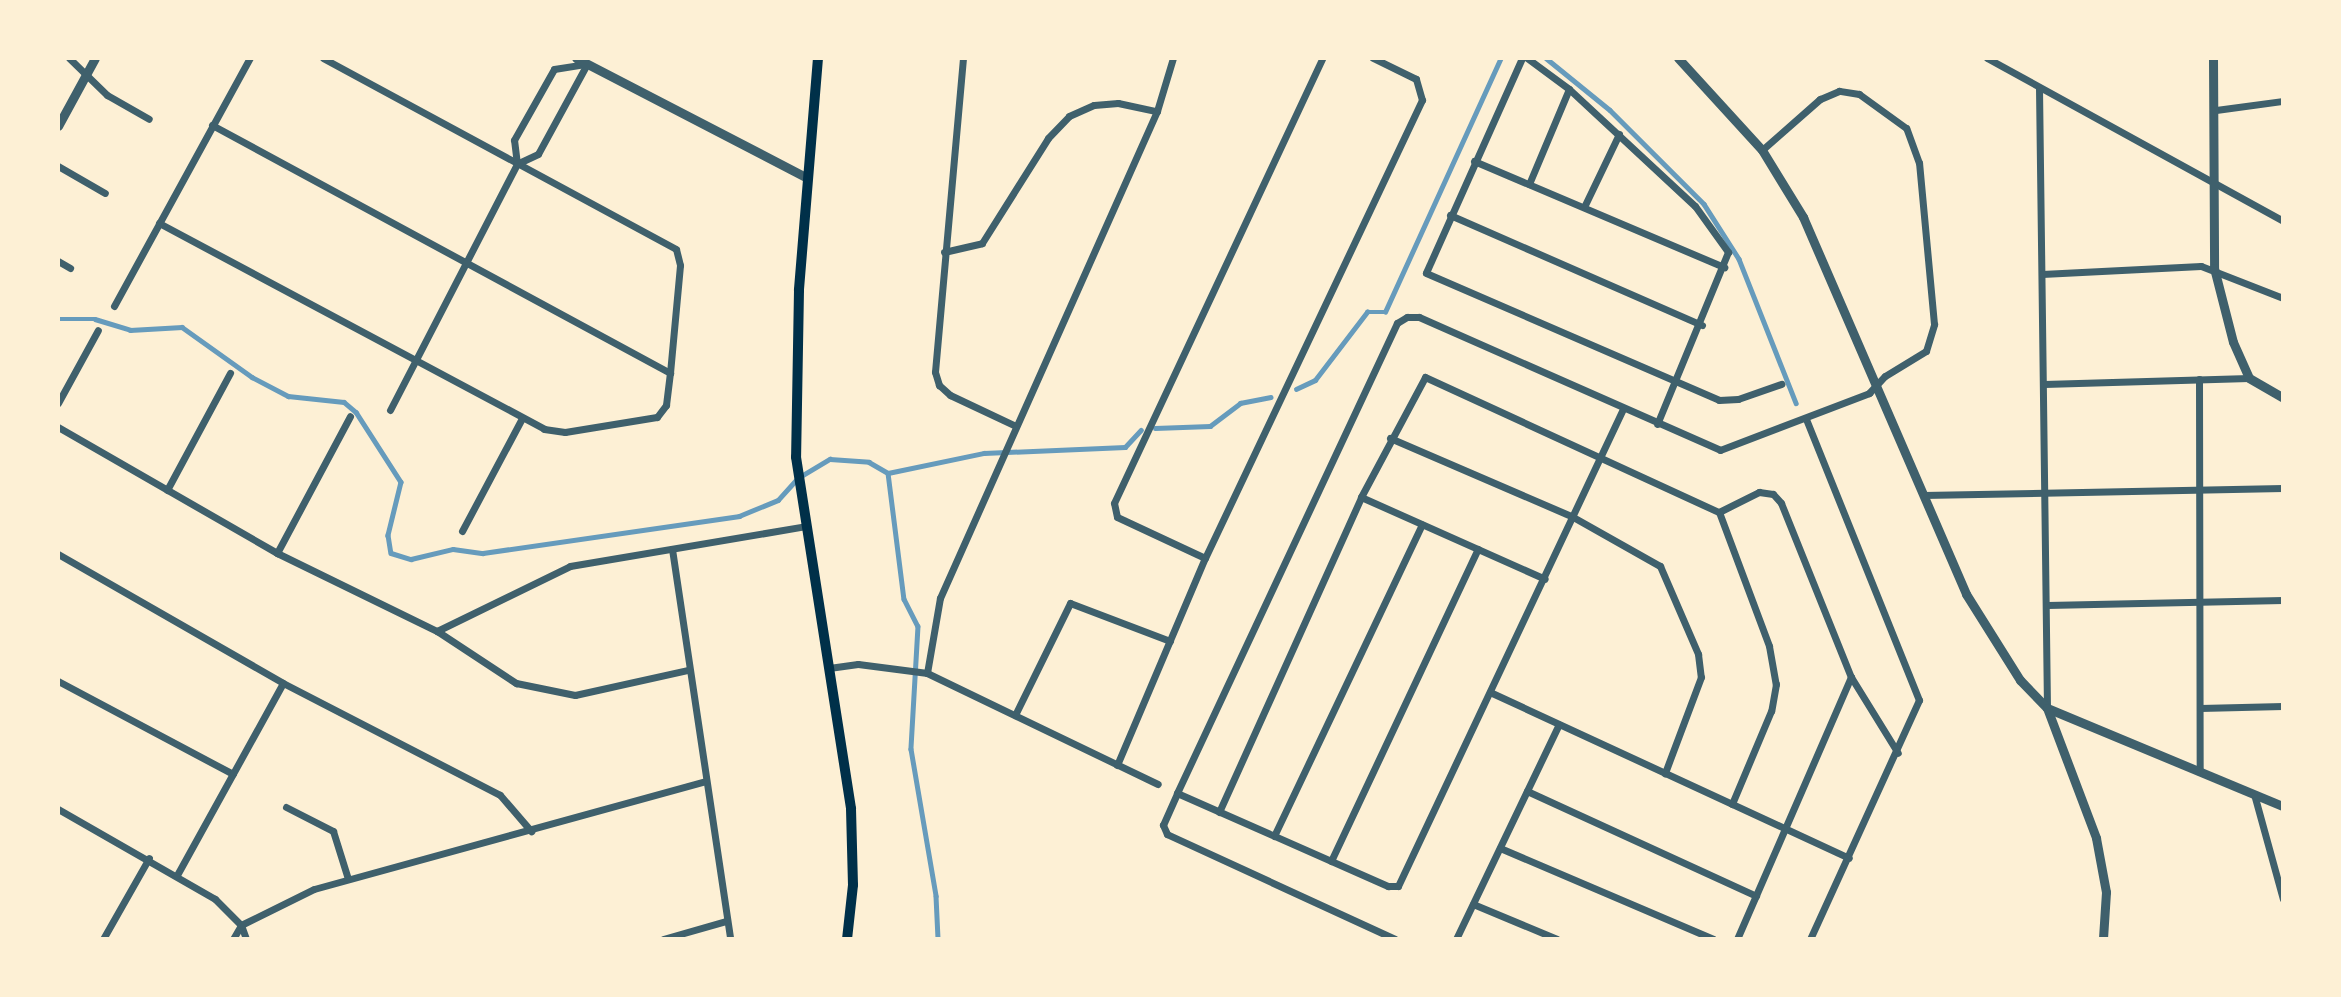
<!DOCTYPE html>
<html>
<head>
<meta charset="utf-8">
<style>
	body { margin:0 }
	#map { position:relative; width:2341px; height:997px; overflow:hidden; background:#fdf0d5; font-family:"Fira Sans Condensed",sans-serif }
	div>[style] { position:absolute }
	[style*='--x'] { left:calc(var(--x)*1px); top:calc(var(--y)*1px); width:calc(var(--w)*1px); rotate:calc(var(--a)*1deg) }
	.stream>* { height:4.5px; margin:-2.25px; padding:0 2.25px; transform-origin:2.25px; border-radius:2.25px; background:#669bbc }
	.minor>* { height:7px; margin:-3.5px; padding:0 3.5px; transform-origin:3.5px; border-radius:3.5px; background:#3f606c }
	.tertiary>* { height:9px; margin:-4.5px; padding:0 4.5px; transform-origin:4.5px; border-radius:4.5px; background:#3f606c }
	.secondary>* { height:10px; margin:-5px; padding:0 5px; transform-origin:5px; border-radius:5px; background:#003049 }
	span { translate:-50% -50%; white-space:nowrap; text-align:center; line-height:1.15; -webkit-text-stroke:5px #fdf0d5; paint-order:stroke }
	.frame { position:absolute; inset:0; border:60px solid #fdf0d5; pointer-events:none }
</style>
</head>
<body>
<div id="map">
	<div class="stream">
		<div style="--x:1546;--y:58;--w:82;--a:39.1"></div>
		<div style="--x:1610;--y:110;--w:133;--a:45"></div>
		<div style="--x:1704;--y:204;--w:65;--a:57.5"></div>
		<div style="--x:1739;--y:259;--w:155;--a:68.4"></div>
		<div style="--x:58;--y:319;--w:37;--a:0"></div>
		<div style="--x:95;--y:319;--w:37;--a:17"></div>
		<div style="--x:130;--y:330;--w:52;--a:-3.3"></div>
		<div style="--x:182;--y:327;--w:86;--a:35.5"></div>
		<div style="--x:252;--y:377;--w:41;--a:27.8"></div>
		<div style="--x:288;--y:396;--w:56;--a:6.1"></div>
		<div style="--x:344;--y:402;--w:16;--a:40"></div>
		<div style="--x:356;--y:412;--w:83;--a:57.3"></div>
		<div style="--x:401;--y:482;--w:55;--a:103.8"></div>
		<div style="--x:388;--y:535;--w:18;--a:81"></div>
		<div style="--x:391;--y:553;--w:21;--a:17"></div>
		<div style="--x:411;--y:559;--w:43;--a:-13.4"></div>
		<div style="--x:453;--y:549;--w:30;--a:8"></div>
		<div style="--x:483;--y:553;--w:259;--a:-8.2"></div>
		<div style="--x:739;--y:516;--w:42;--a:-22.3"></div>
		<div style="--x:778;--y:500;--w:30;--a:-48"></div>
		<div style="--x:798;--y:478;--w:37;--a:-31"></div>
		<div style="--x:830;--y:459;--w:39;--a:4"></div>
		<div style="--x:869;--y:462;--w:22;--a:30"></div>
		<div style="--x:888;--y:473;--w:127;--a:82.8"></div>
		<div style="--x:904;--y:599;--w:30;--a:63"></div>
		<div style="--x:918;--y:626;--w:123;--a:93.3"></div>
		<div style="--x:911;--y:749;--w:149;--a:80.3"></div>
		<div style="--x:936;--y:896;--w:43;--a:87.3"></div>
		<div style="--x:1296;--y:389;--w:21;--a:-25"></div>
		<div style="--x:1315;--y:380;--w:86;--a:-52.6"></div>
		<div style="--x:1367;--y:312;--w:18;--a:0"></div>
		<div style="--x:1385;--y:312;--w:279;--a:-65.5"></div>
		<div style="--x:1155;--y:428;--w:55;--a:-2.1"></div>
		<div style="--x:1210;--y:426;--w:38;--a:-37"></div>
		<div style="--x:1240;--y:403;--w:31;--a:-11"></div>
		<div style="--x:888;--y:473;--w:98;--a:-11.8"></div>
		<div style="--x:984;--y:453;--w:141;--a:-2.4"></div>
		<div style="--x:1125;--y:447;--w:23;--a:-47"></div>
	</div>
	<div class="minor">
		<div style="--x:69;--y:58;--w:53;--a:44.2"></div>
		<div style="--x:107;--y:95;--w:48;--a:29.7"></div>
		<div style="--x:963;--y:58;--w:315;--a:95.1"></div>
		<div style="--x:935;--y:372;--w:14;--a:73"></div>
		<div style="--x:939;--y:385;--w:15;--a:42"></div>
		<div style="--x:950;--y:395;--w:73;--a:25.2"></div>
		<div style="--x:1522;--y:58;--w:235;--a:114.1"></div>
		<div style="--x:1426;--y:273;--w:319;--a:23.4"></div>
		<div style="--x:1719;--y:400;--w:19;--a:-3"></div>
		<div style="--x:1738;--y:399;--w:46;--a:-19.2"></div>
		<div style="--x:1527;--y:58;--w:52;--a:36.4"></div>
		<div style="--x:1569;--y:89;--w:172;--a:42.9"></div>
		<div style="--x:1695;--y:206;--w:57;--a:54.3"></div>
		<div style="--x:1728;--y:252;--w:186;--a:112.4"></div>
		<div style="--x:1987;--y:58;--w:338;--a:28.8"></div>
		<div style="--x:2039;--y:88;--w:620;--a:89.26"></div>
		<div style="--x:2216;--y:110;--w:68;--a:-7.7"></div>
		<div style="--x:212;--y:125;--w:521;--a:28.43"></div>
		<div style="--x:1474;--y:161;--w:272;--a:23"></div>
		<div style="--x:58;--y:166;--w:54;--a:29.9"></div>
		<div style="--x:1529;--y:184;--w:103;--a:-67.2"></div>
		<div style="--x:1584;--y:207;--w:81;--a:-64.4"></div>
		<div style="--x:1450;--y:215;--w:275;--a:23.6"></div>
		<div style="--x:159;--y:223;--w:437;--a:28.1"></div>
		<div style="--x:544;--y:429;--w:21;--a:8"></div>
		<div style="--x:565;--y:432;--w:93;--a:-9.3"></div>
		<div style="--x:657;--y:417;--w:15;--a:-53"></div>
		<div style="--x:666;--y:405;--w:32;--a:-83"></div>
		<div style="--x:670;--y:373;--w:108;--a:-84.7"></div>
		<div style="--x:680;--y:265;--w:16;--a:-104"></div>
		<div style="--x:676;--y:249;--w:401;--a:-151.6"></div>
		<div style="--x:944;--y:252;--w:39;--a:-13"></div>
		<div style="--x:982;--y:243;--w:124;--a:-57.8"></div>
		<div style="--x:1048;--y:138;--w:30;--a:-46"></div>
		<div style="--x:1069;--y:116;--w:27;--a:-24"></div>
		<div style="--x:1094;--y:105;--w:24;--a:-5"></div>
		<div style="--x:1118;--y:103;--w:40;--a:12"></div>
		<div style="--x:58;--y:261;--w:14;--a:30"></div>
		<div style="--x:2042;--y:274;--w:159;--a:-2.9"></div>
		<div style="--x:2201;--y:266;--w:88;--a:21.3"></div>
		<div style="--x:114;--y:306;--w:283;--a:-61.3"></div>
		<div style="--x:2199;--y:379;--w:393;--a:89.9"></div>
		<div style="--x:2044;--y:384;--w:205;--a:-1.7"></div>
		<div style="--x:58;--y:403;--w:83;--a:-61.3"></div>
		<div style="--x:390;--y:410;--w:277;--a:-62.7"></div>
		<div style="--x:517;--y:164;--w:24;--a:-97"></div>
		<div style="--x:514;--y:140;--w:81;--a:-60.6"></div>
		<div style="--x:554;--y:69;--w:33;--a:-9"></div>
		<div style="--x:587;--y:64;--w:102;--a:118.6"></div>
		<div style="--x:538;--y:154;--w:23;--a:155"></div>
		<div style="--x:1806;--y:419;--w:303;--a:68.1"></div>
		<div style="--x:1919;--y:700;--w:263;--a:114.5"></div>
		<div style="--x:58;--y:427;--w:253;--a:29.9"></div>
		<div style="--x:277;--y:553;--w:178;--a:26"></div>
		<div style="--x:437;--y:631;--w:95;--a:33.4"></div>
		<div style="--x:516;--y:683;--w:60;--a:11.5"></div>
		<div style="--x:575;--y:695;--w:116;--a:-12.5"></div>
		<div style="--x:1390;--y:438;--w:199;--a:23.3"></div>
		<div style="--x:1573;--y:517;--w:100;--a:29.4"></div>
		<div style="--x:1660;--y:566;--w:96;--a:66.6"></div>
		<div style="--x:1698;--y:654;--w:23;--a:83"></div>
		<div style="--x:1701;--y:677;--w:103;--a:110.6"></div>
		<div style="--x:167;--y:490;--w:133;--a:-61.7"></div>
		<div style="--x:1923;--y:495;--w:360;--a:-1.1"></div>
		<div style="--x:1361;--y:497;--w:201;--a:24"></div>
		<div style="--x:1719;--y:512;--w:45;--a:-26.6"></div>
		<div style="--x:1759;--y:492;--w:14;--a:8"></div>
		<div style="--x:1773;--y:494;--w:12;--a:48"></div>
		<div style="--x:1781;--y:503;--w:188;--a:68.1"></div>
		<div style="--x:1851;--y:677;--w:89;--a:58.3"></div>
		<div style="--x:462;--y:531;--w:128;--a:-62"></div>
		<div style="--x:672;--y:549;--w:394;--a:81.5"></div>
		<div style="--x:277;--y:553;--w:155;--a:-61.9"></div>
		<div style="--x:58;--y:554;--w:259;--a:29.8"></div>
		<div style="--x:283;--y:683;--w:244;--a:27.3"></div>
		<div style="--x:500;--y:795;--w:48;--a:49.3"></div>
		<div style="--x:1205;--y:558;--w:97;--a:-155"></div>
		<div style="--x:1117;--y:517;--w:14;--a:-102"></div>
		<div style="--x:1114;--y:503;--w:491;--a:-64.9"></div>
		<div style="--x:2047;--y:605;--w:236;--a:-1.2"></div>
		<div style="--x:437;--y:631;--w:148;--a:-26"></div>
		<div style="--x:570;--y:566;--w:239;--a:-9.6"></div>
		<div style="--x:829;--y:668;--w:29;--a:-8"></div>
		<div style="--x:858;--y:664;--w:70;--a:7.4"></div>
		<div style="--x:927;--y:673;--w:256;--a:25.7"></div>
		<div style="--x:927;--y:673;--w:76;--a:-80.2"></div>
		<div style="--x:940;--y:598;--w:533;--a:-65.98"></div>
		<div style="--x:1157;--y:111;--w:55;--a:-73.2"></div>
		<div style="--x:58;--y:681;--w:198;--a:28"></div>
		<div style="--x:1492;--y:693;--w:393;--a:24.8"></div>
		<div style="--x:2200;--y:708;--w:83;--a:-1.4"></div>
		<div style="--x:1015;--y:715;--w:125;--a:-63.8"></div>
		<div style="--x:1070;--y:603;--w:107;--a:20.8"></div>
		<div style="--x:1117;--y:765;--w:225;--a:-67"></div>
		<div style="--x:1205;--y:558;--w:507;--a:-64.65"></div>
		<div style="--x:1422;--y:100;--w:22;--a:-106"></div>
		<div style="--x:1416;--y:79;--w:48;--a:-154"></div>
		<div style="--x:1527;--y:791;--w:252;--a:24.6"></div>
		<div style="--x:1177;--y:793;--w:231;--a:23.8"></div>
		<div style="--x:1388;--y:886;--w:10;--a:0"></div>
		<div style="--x:1398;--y:886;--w:527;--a:-64.75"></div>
		<div style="--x:2254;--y:794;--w:109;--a:74.6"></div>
		<div style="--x:286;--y:807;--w:53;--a:27.1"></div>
		<div style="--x:333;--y:831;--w:50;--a:72.6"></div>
		<div style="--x:58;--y:809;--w:181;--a:29.8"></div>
		<div style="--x:215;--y:899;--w:37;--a:45"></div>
		<div style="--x:241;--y:925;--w:15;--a:70"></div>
		<div style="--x:1219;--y:812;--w:346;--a:-65.7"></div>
		<div style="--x:1361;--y:497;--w:136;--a:-61.9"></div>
		<div style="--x:1425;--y:377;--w:324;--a:24.7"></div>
		<div style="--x:1719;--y:512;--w:143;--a:69.5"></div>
		<div style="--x:1769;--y:646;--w:39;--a:80"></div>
		<div style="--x:1776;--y:684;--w:27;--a:100"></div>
		<div style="--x:1771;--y:711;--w:101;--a:112.8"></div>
		<div style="--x:1274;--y:836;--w:345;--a:-64.6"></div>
		<div style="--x:1500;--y:848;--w:232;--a:23.1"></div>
		<div style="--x:1331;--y:861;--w:345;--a:-64.8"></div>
		<div style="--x:177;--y:875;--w:219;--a:-61.1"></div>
		<div style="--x:1473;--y:904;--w:91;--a:22.6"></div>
		<div style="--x:103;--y:939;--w:93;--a:-60.4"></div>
		<div style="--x:233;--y:939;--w:16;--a:-60"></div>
		<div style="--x:241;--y:925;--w:81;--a:-26.3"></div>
		<div style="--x:314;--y:889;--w:406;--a:-15.4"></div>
		<div style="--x:663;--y:939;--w:66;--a:-15.9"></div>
		<div style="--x:1395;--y:939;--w:251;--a:-155.3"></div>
		<div style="--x:1167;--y:834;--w:10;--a:-114"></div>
		<div style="--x:1163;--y:825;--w:35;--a:-66"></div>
		<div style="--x:1177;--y:793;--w:519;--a:-64.92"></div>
		<div style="--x:1397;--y:323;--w:12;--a:-31"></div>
		<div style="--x:1407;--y:317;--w:12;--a:0"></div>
		<div style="--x:1419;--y:317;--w:329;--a:23.8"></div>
		<div style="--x:1720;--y:450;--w:160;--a:-20.9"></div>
		<div style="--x:1869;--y:393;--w:23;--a:-47"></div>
		<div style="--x:1885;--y:376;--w:48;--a:-31.4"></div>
		<div style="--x:1926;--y:351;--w:28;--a:-73"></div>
		<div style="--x:1934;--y:324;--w:162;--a:-95.3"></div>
		<div style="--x:1919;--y:163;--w:37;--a:-110"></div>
		<div style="--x:1906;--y:128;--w:58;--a:-144.1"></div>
		<div style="--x:1859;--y:94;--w:20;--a:-171"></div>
		<div style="--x:1839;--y:91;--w:21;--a:157"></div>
		<div style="--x:1820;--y:99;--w:77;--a:138.7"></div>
		<div style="--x:1456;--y:939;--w:238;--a:-64.4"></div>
		<div style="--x:1737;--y:939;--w:286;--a:-66.5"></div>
	</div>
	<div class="tertiary">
		<div style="--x:576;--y:58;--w:259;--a:27.4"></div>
		<div style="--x:1678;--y:58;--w:125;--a:47.6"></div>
		<div style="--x:1762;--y:150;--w:79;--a:58.5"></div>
		<div style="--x:1803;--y:217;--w:411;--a:66.6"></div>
		<div style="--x:1966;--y:594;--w:102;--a:57.9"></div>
		<div style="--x:2020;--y:680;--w:39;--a:46"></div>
		<div style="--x:2047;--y:708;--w:256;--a:22.6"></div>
		<div style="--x:2213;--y:58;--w:210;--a:89.7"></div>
		<div style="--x:2214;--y:268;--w:76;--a:75.6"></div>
		<div style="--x:2233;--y:342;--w:39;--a:66"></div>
		<div style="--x:2249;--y:378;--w:39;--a:30"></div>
		<div style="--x:58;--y:126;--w:77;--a:-61.4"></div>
		<div style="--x:2047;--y:708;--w:139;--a:69.3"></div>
		<div style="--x:2096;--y:838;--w:55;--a:79.5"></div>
		<div style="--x:2106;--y:892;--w:47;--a:93.7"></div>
	</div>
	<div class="secondary">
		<div style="--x:818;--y:58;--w:233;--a:94.7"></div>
		<div style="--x:799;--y:290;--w:167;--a:91"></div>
		<div style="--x:796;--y:457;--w:356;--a:81.1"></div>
		<div style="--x:851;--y:809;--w:76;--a:88.5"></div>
		<div style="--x:853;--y:885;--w:54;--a:96.3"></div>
	</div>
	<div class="frame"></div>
</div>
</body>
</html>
